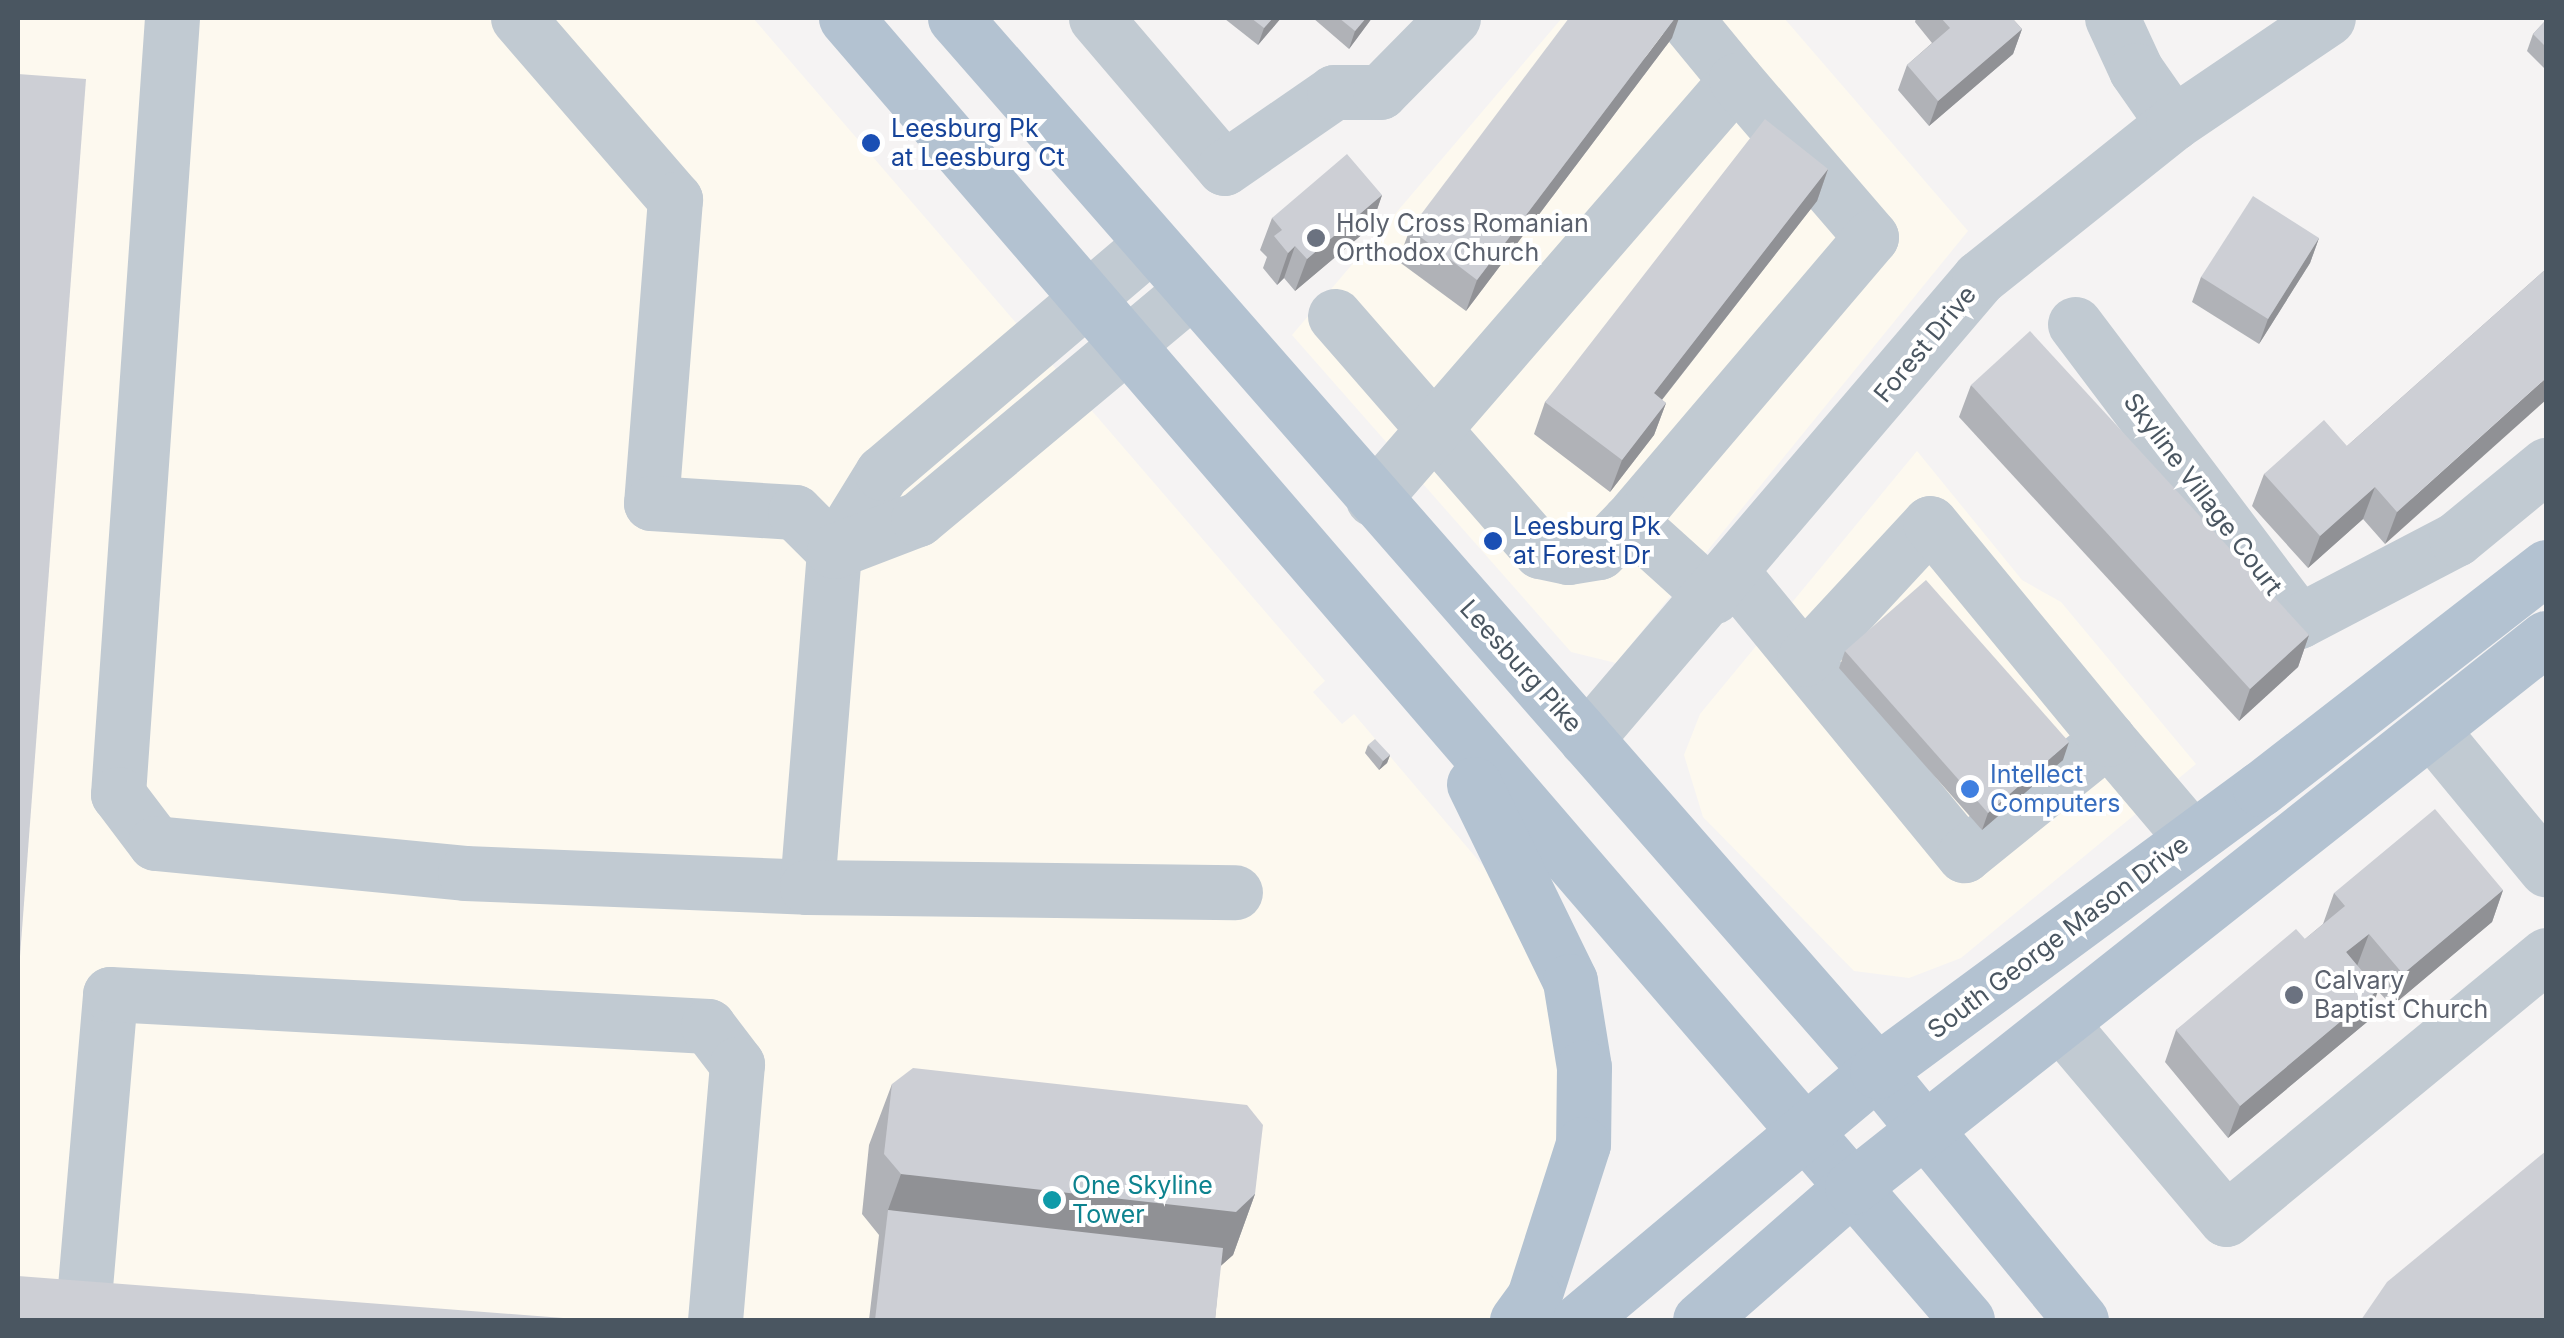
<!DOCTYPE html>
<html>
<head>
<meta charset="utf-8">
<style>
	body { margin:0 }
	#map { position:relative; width:2564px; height:1338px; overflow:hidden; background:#f5f3f3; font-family:Inter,sans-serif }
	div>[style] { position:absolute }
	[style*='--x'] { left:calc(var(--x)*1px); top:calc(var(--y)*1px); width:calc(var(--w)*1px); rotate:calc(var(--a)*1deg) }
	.commercial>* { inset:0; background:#fdf9ef }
	.minor>* { height:55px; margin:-27.5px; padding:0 27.5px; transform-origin:27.5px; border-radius:27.5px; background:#c1cad2 }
	.major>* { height:55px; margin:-27.5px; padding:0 27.5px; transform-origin:27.5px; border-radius:27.5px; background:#b3c2d1 }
	.wall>* { inset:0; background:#b0b2b7 }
	.shaded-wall>* { inset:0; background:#909195 }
	.building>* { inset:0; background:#cdcfd5 }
	.dots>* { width:28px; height:28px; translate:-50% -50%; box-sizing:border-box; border:5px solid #fff; border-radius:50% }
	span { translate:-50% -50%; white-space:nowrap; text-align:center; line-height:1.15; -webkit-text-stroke:8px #fff; paint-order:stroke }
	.transit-label { font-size:25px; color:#164399 }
	.left { translate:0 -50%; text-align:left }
	.worship-label { font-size:25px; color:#5b616d }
	.street-label { font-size:25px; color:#4a5661 }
	.shop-label { font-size:25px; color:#366cbe }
	.culture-label { font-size:25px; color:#0d838f }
	.frame { position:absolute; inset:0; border:20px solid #4a5661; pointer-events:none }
</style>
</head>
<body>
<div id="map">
	<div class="commercial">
		<div style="clip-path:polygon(18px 18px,753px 18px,1325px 681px,1313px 692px,1342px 724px,1354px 714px,1535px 927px,1578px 1050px,1511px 1320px,18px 1320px)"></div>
		<div style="clip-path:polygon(1562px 18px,1784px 18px,1968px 231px,1616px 663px,1571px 652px,1292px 335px)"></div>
		<div style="clip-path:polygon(1917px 451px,2022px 580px,2061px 602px,2196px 764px,1961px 958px,1909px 978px,1854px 971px,1703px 817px,1684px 755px,1700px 714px)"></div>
	</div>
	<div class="minor">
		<div style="--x:172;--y:18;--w:778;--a:93.98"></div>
		<div style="--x:118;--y:794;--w:61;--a:52.9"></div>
		<div style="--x:155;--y:843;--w:311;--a:5.5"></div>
		<div style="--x:465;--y:873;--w:342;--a:2.3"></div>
		<div style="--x:807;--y:887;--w:337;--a:-85.4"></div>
		<div style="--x:834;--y:551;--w:92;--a:-58.4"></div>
		<div style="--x:882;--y:473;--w:352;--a:-40.4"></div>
		<div style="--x:518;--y:18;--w:240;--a:49.1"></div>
		<div style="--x:675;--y:199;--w:305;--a:94.5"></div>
		<div style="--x:651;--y:503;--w:144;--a:3.6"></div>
		<div style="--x:795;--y:512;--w:55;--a:45"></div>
		<div style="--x:1096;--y:18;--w:197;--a:49.5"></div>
		<div style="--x:1224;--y:168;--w:134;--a:-34.6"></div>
		<div style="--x:1334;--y:92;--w:46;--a:0"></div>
		<div style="--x:1380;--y:92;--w:104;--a:-45.4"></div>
		<div style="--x:1685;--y:18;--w:80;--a:50.6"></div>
		<div style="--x:2112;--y:18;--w:57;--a:65.2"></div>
		<div style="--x:2136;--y:70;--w:65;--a:55.1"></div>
		<div style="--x:1335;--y:316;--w:312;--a:48.9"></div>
		<div style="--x:1540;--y:551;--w:29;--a:12"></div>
		<div style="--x:1568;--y:557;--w:31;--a:-9"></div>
		<div style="--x:1599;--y:552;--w:43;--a:-45.9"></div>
		<div style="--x:2075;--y:324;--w:372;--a:53"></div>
		<div style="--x:2299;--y:621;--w:177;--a:-27.6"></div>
		<div style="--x:2456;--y:539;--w:117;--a:-39.4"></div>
		<div style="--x:1373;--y:499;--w:554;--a:-49.1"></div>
		<div style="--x:1736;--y:80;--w:207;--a:49.3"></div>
		<div style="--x:1871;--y:237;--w:373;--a:130.4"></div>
		<div style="--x:1629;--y:521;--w:113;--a:42.1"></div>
		<div style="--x:834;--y:551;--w:90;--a:-20.9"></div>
		<div style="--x:918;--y:519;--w:356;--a:-39.9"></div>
		<div style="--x:1733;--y:574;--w:364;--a:50.6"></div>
		<div style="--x:1964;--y:855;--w:185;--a:-38.9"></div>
		<div style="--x:2108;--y:739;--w:130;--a:49.7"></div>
		<div style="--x:1804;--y:659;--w:185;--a:-47.2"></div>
		<div style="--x:1930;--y:523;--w:280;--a:50.5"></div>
		<div style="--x:2433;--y:732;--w:178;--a:50.5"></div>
		<div style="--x:1586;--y:739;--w:606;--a:-49.55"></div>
		<div style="--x:1979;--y:278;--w:248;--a:-38.6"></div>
		<div style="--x:2173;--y:123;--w:187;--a:-34.1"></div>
		<div style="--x:807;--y:887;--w:428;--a:0.7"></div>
		<div style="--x:2061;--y:1024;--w:255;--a:49.8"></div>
		<div style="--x:2226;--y:1219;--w:415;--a:-39.5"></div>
		<div style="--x:85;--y:1287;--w:294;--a:-85.1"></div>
		<div style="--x:110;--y:994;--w:599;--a:3.06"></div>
		<div style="--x:708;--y:1026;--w:48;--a:52.7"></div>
		<div style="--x:737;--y:1064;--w:257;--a:94.9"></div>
	</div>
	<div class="major">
		<div style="--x:846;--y:18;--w:1718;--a:49.27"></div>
		<div style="--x:955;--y:18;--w:1400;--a:48.79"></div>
		<div style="--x:1877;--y:1071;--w:322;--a:50.7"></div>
		<div style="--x:1474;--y:784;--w:219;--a:64"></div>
		<div style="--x:1570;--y:981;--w:87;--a:80.8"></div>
		<div style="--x:1584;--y:1067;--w:77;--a:90.7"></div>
		<div style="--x:1583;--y:1144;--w:161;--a:107.8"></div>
		<div style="--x:1534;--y:1297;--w:29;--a:126"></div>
		<div style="--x:1580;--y:1320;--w:388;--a:-40"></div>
		<div style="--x:1877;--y:1071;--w:476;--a:-36.4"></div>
		<div style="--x:2260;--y:789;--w:362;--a:-37.8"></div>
		<div style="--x:1700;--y:1320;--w:202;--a:-41.2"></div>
		<div style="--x:1852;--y:1187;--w:885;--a:-38.35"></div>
	</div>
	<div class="wall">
		<div style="clip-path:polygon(1226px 18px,1281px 18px,1258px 45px,1225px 19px)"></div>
		<div style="clip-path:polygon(1313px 18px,1372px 18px,1349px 49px)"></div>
		<div style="clip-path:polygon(1916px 18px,2012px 18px,2022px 29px,2013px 54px,1929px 126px,1898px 90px,1907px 65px,1932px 43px,1915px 22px)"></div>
		<div style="clip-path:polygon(2546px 20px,2546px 70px,2527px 51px,2533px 34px)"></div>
		<div style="clip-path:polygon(1672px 38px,1466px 311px,1398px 261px,1410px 229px)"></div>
		<div style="clip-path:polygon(1828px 169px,1817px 201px,1662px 400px,1666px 403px,1654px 435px,1610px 492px,1534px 434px,1545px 402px)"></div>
		<div style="clip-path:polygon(1382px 195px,1371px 227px,1295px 291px,1284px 278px,1277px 285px,1263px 268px,1267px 257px,1260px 250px,1272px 218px)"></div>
		<div style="clip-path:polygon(2319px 238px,2310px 263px,2259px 344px,2192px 302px,2201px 277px)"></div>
		<div style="clip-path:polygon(2546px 269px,2385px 544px,2363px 519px,2308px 568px,2252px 506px,2264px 474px,2347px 446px)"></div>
		<div style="clip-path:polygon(1971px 385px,2309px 635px,2298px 667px,2239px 721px,1959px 417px)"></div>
		<div style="clip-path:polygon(1845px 651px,2063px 760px,1982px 830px,1839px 668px)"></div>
		<div style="clip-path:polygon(1368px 745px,1390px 755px,1387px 763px,1379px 770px,1365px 753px)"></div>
		<div style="clip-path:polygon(2503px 890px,2492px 922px,2392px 1006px,2378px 991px,2367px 1022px,2228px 1138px,2165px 1062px,2176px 1030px,2305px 939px,2323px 924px,2334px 893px)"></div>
		<div style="clip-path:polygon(892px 1084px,1255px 1194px,1233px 1255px,1220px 1266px,1215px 1320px,869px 1320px,879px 1235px,862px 1214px,869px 1145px)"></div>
	</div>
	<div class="shaded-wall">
		<div style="clip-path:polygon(1273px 18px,1281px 18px,1258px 45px,1264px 28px)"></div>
		<div style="clip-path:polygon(1366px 18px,1372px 18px,1349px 49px,1355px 31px)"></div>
		<div style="clip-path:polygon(1675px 18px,1679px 18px,1672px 38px,1466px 311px,1477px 280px)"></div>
		<div style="clip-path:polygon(2022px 29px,2013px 54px,1929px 126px,1938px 101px)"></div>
		<div style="clip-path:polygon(1828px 169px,1817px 201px,1642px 425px,1654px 393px)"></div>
		<div style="clip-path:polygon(1382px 195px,1371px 227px,1295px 291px,1307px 259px)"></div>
		<div style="clip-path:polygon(2319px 238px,2310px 263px,2259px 344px,2268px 319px)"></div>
		<div style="clip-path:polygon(1295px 246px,1284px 278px,1277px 285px,1288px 253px)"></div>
		<div style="clip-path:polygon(2546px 378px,2546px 400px,2385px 544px,2397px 512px)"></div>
		<div style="clip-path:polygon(1666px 403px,1654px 435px,1610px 492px,1622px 460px)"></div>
		<div style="clip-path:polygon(2375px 487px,2363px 519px,2308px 568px,2320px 536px)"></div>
		<div style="clip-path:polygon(2309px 635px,2298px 667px,2239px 721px,2250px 689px)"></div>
		<div style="clip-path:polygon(2069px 742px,2063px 760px,1982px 830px,1988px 813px)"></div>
		<div style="clip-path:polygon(1390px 755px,1387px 763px,1379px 770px,1383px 761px)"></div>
		<div style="clip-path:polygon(2503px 890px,2492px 922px,2392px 1006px,2403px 974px)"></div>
		<div style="clip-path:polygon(2369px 934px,2357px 966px,2346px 952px)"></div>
		<div style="clip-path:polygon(2378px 990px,2367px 1022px,2228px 1138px,2240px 1106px)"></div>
		<div style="clip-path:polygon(901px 1174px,1255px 1194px,1233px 1255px,1213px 1273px,888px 1210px)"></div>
	</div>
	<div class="building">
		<div style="clip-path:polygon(1251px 18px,1273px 18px,1264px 28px)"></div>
		<div style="clip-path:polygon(1339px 18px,1366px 18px,1355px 31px)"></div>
		<div style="clip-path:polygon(1569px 18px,1675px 18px,1477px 280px,1410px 229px)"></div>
		<div style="clip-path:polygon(1941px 18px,2012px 18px,2022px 29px,1938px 101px,1907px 65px,1950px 28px)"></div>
		<div style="clip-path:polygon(2546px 20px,2546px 47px,2533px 34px)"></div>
		<div style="clip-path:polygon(18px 74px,86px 79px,18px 983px)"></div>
		<div style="clip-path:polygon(1765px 119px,1828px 169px,1654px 393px,1666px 403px,1622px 460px,1545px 402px)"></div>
		<div style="clip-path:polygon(1347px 154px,1382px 195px,1307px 259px,1295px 246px,1288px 253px,1274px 236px,1282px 230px,1272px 218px)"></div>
		<div style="clip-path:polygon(2253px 196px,2319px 238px,2268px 319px,2201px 277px)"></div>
		<div style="clip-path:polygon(2546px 269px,2546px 378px,2397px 512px,2375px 487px,2320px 536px,2264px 474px,2324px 420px,2347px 446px)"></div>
		<div style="clip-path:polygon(2030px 331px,2309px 635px,2250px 689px,1971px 385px)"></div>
		<div style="clip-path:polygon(1926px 580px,2069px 742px,1988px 813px,1845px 651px)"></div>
		<div style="clip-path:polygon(1375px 739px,1390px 755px,1383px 761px,1368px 745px)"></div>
		<div style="clip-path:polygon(2435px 809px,2503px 890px,2403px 974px,2369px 934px,2346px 952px,2378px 990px,2240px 1106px,2176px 1030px,2296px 929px,2305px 939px,2345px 906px,2334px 893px)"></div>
		<div style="clip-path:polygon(913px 1068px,1247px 1105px,1263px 1125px,1255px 1194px,1236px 1212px,901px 1174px,884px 1154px,892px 1084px)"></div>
		<div style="clip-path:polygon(2546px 1151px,2546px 1320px,2361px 1320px,2387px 1282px)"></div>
		<div style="clip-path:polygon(888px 1210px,1223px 1248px,1215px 1320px,875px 1320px)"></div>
		<div style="clip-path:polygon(18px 1276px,589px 1320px,18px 1320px)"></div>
	</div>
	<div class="dots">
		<div style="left:871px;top:143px;background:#1a4fb4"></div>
		<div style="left:1316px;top:238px;background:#6b7280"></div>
		<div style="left:1493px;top:541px;background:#1a4fb4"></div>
		<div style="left:1970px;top:789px;background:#3f7fe0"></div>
		<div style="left:2294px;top:995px;background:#6b7280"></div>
		<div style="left:1052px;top:1200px;background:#0f9aa8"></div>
	</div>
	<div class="transit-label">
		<span class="left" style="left:891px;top:143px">Leesburg Pk<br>at Leesburg Ct</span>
		<span class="left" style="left:1513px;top:541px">Leesburg Pk<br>at Forest Dr</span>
	</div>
	<div class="worship-label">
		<span class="left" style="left:1336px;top:238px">Holy Cross Romanian<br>Orthodox Church</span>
		<span class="left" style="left:2314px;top:995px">Calvary<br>Baptist Church</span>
	</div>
	<div class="street-label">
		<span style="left:1925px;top:344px;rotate:-50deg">Forest Drive</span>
		<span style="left:2203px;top:494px;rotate:53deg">Skyline Village Court</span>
		<span style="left:1521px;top:666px;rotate:48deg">Leesburg Pike</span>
		<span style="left:2058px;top:937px;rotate:-37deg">South George Mason Drive</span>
	</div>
	<div class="shop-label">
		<span class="left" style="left:1990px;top:789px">Intellect<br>Computers</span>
	</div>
	<div class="culture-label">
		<span class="left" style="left:1072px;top:1200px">One Skyline<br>Tower</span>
	</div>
	<div class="frame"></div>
</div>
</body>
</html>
